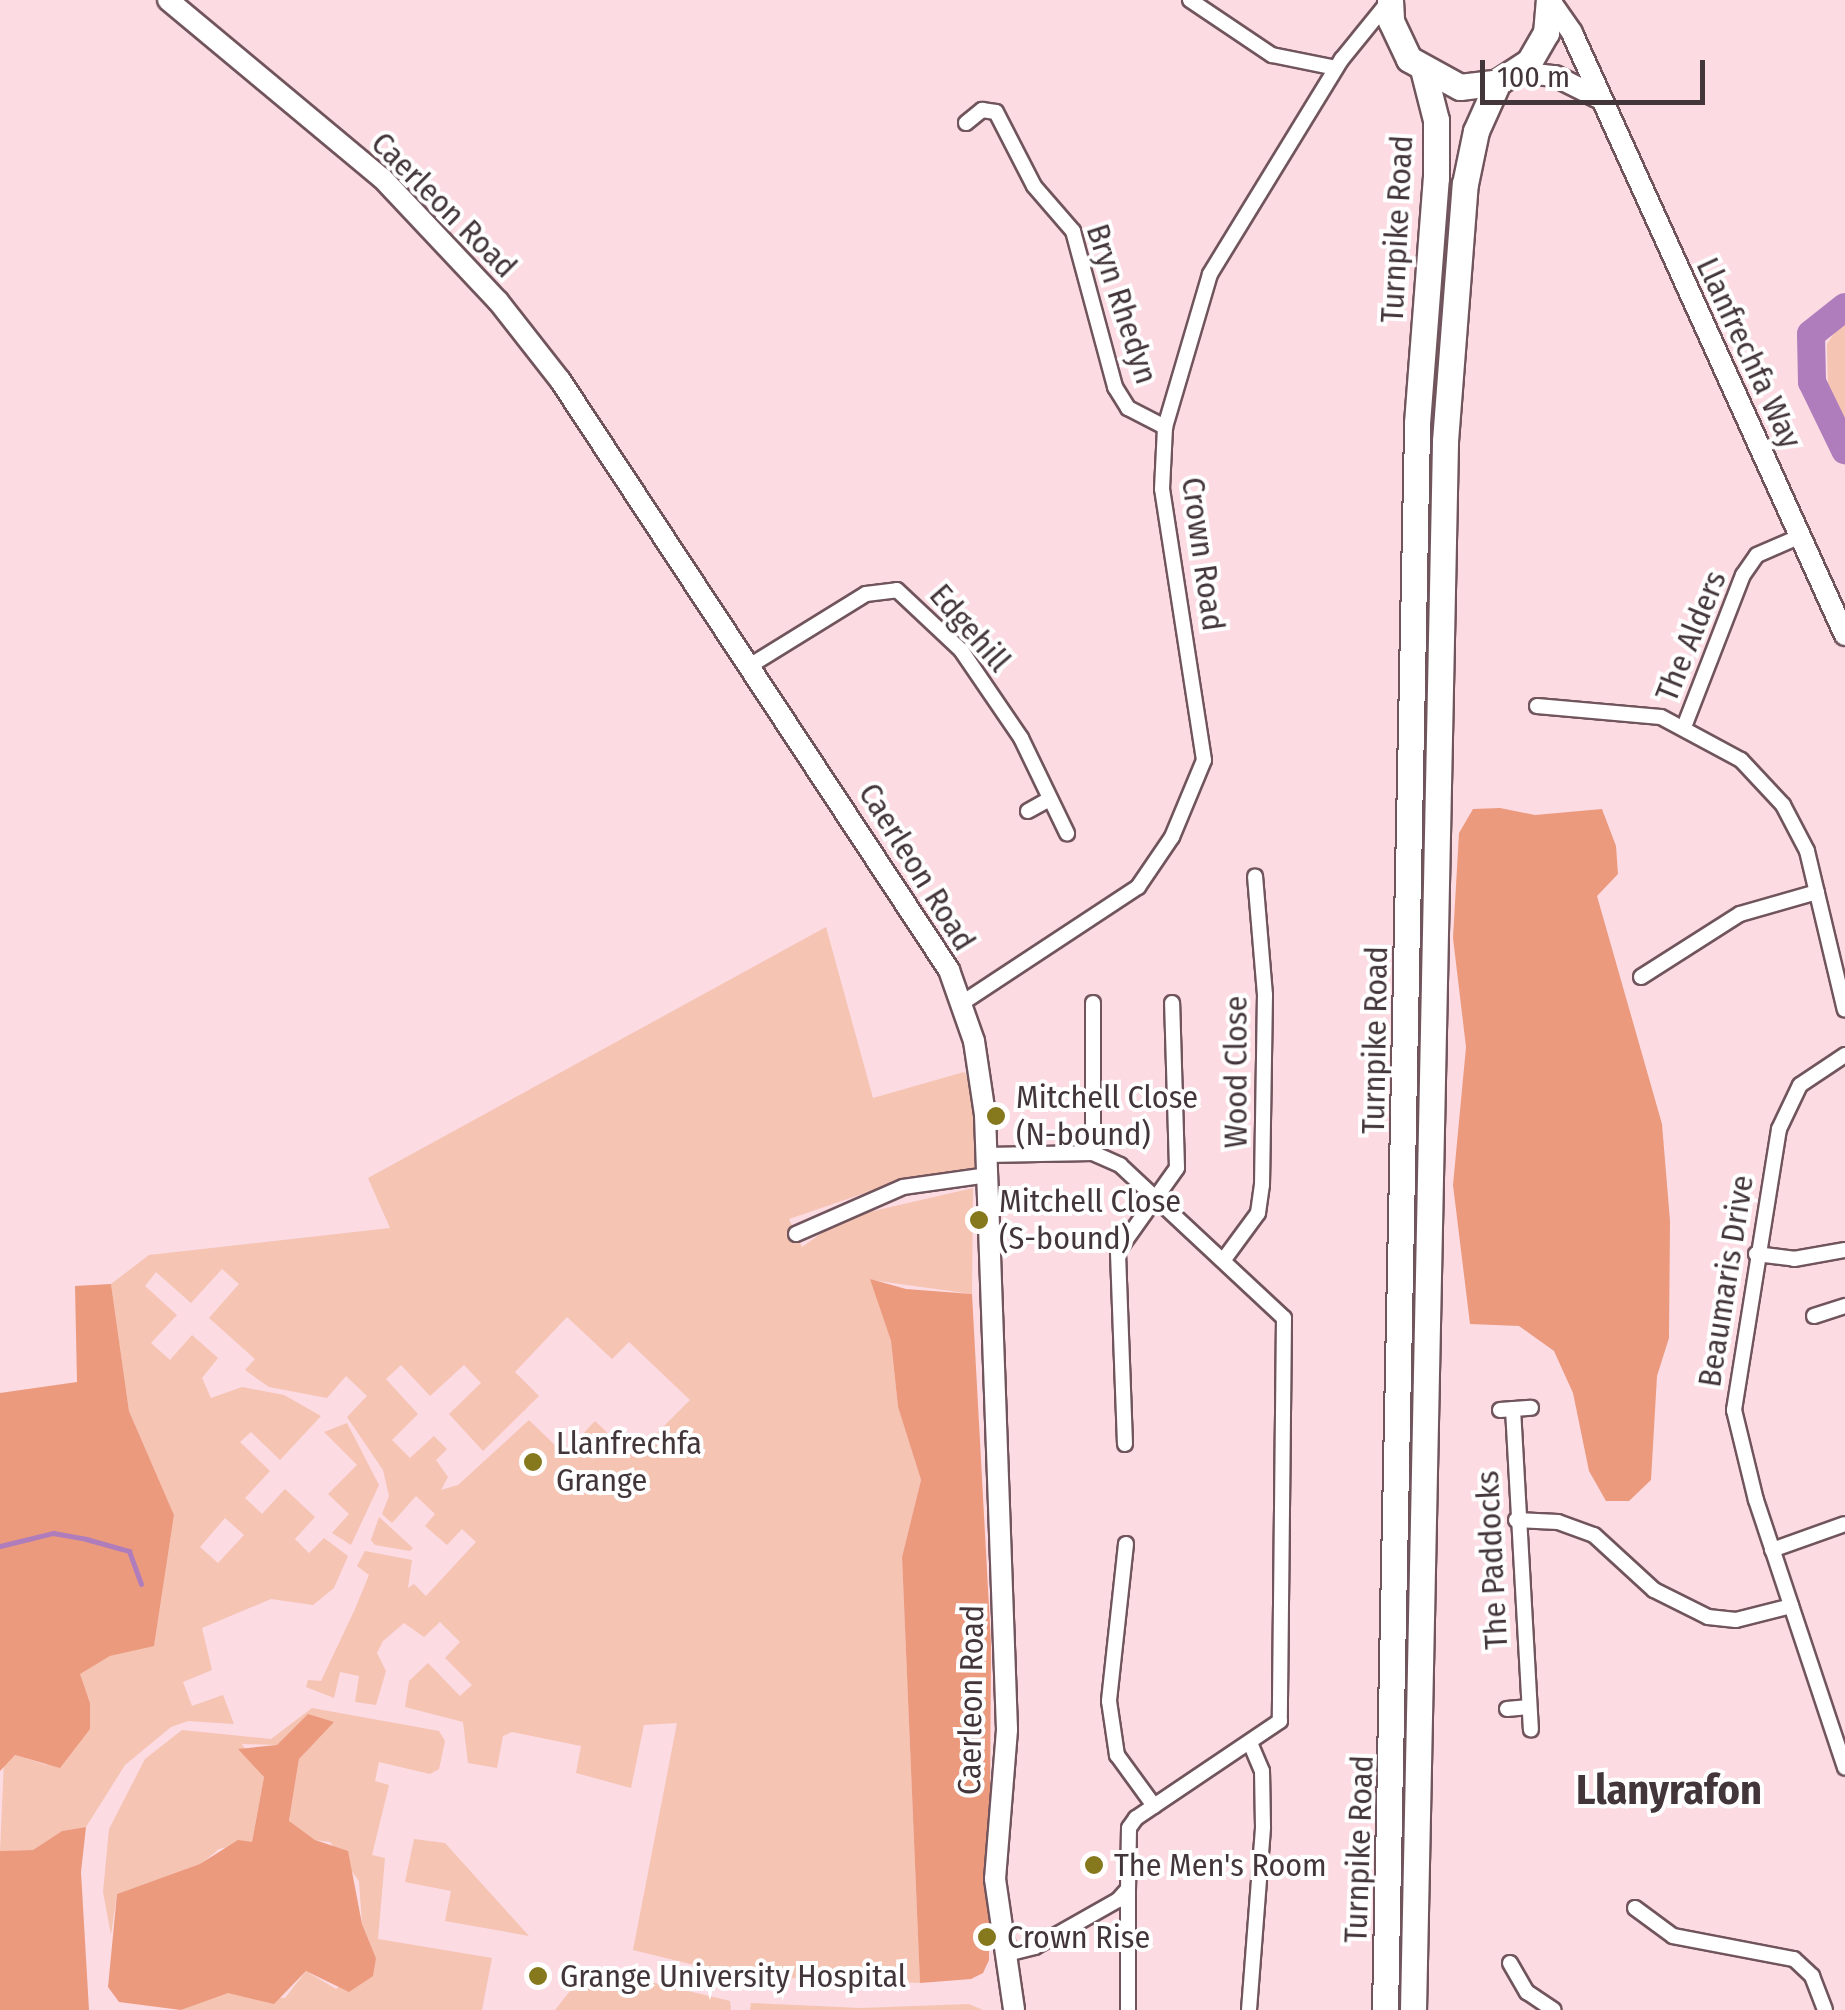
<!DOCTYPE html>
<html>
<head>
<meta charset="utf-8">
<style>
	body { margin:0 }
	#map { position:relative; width:1845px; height:2010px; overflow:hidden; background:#fcdbe3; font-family:"Fira Sans Condensed",sans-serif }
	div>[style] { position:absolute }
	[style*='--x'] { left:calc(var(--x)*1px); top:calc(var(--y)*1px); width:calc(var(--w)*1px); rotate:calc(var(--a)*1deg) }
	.green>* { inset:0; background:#f5c4b3 }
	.forest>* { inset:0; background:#eb9a7d }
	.stream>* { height:5px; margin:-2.5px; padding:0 2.5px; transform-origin:2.5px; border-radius:2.5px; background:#af7dbb }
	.river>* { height:28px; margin:-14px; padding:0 14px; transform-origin:14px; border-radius:14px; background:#af7dbb }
	.roads { filter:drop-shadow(2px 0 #71555d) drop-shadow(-2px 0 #71555d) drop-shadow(0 2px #71555d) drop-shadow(0 -2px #71555d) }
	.street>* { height:14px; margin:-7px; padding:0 7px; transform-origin:7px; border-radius:7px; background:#fff }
	.secondary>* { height:20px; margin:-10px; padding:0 10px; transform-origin:10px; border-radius:10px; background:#fff }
	.highway>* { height:25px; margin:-12.5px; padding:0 12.5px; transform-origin:12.5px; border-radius:12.5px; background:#fff }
	.dots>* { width:28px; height:28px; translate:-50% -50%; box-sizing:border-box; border:5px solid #fff; border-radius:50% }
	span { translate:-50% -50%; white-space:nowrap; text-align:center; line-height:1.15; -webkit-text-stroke:8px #fff; paint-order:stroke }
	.street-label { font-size:32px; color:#43363a }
	.poi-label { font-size:32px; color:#43363a }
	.left { translate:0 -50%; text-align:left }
	.district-label { font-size:42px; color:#43363a; font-weight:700 }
	.scale { position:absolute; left:1480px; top:60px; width:225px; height:45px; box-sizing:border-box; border:5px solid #43363a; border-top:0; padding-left:12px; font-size:30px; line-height:35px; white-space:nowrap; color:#43363a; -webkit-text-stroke:8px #fff; paint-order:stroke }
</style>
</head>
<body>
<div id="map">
	<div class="green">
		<div style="clip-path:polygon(1845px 316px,1845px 436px,1828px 391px,1827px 344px)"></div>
		<div style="clip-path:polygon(evenodd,826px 927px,873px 1098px,964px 1072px,974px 1087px,980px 1170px,880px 1188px,789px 1219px,802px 1247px,843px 1218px,973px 1188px,972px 1294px,871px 1280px,891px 1341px,898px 1407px,921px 1480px,902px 1557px,920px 1983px,739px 1976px,633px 1950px,677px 1723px,644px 1725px,631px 1788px,576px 1773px,581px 1746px,512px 1732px,503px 1736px,497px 1768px,468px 1763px,463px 1722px,405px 1707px,409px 1681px,428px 1663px,460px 1696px,472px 1685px,445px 1658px,460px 1642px,440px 1622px,424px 1637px,404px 1623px,383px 1641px,377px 1653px,386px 1671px,376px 1705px,355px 1702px,359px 1676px,340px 1672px,334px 1698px,306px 1687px,308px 1680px,321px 1681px,355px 1609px,369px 1575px,357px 1566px,365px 1551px,412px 1560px,408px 1588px,414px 1584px,426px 1596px,476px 1542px,462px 1529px,447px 1545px,425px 1526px,435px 1514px,416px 1496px,392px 1523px,382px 1514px,389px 1496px,383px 1470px,347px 1417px,367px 1396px,346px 1376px,327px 1398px,269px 1387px,245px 1370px,255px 1359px,209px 1318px,239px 1284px,222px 1269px,191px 1303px,156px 1272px,145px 1286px,177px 1315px,151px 1343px,170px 1360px,192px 1335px,218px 1358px,202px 1378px,211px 1398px,242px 1387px,284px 1395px,321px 1416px,280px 1460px,251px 1432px,240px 1442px,270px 1471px,245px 1498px,262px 1514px,285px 1489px,315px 1517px,295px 1539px,309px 1553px,324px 1538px,348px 1556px,334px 1588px,313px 1605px,271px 1599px,202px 1628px,212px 1670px,183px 1682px,192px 1706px,223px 1695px,234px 1724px,188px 1721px,171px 1727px,125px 1765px,86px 1827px,62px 1831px,33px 1850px,0 1851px,4px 1761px,15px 1755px,47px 1765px,90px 1703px,79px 1674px,110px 1656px,154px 1645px,174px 1515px,129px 1411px,111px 1284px,149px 1255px,390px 1228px,368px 1178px,826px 927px,567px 1317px,612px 1359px,629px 1342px,690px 1400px,633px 1457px,595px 1421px,564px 1454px,529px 1420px,458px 1485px,441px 1490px,448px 1477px,436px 1460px,447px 1449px,434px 1436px,410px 1458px,392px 1440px,418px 1414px,386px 1379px,401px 1365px,430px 1396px,464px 1365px,481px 1383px,449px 1414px,483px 1451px,539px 1396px,515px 1372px,567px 1317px,826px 927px,225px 1518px,244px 1535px,218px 1563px,200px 1547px,225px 1518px)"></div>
		<div style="clip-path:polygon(347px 1423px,379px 1485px,351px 1545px,332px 1533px,349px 1514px,328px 1494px,357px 1465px,324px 1432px)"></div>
		<div style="clip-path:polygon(379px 1517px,413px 1548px,410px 1551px,375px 1545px,371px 1540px)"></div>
		<div style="clip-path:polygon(312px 1708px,439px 1731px,445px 1741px,439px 1769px,430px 1774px,379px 1762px,375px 1781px,389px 1785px,372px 1855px,385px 1858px,378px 1939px,492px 1958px,482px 2010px,181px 2010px,228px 1992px,285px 1998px,306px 1971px,336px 1989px,376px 1958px,362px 1924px,359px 1881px,330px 1842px,315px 1840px,289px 1822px,299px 1759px,277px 1745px,242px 1744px,264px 1777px,252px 1842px,219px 1849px,201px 1864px,117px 1894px,111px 1935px,103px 1892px,109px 1829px,145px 1759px,182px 1730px,271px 1739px)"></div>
		<div style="clip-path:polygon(414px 1839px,445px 1843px,529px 1936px,445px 1921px,451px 1891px,405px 1882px)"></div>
		<div style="clip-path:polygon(613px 1973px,730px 2001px,731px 2010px,555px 2010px,574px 1986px)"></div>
		<div style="clip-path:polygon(751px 2003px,861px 2008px,969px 2004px,983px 2010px,750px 2010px)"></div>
	</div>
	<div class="forest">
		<div style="clip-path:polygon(1500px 808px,1535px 815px,1602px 809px,1616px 846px,1618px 874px,1597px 896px,1662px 1124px,1670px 1221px,1669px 1338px,1657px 1376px,1651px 1480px,1629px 1501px,1606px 1501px,1589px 1471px,1573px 1393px,1554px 1351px,1519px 1326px,1470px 1324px,1453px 1185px,1466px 1047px,1453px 938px,1459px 833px,1473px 809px)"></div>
		<div style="clip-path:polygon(870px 1279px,906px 1289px,972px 1294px,991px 1644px,989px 1960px,983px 1973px,971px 1979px,920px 1983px,902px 1557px,921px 1480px,898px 1407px,891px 1341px)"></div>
		<div style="clip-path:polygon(111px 1284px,129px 1411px,174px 1515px,154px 1646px,110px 1656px,80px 1674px,90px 1703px,90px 1729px,60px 1768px,15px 1755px,0 1771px,0 1393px,77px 1382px,75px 1286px)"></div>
		<div style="clip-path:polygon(308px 1714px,334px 1722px,299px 1759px,289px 1821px,315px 1840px,348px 1851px,362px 1924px,376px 1958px,373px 1976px,349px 1992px,306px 1971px,274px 2004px,228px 1993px,181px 2010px,119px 2002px,108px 1987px,117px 1894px,200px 1864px,238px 1840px,252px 1842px,264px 1777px,238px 1749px,277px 1745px)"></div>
		<div style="clip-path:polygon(86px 1827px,81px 1872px,89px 2010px,0 2010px,0 1851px,33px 1850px,62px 1831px)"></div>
	</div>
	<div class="stream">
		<div style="--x:0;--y:1546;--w:55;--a:-13.8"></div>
		<div style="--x:53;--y:1533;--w:34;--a:10"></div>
		<div style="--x:86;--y:1539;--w:45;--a:15.6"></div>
		<div style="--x:129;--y:1551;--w:35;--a:70"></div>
	</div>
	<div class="river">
		<div style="--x:1845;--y:307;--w:43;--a:141.5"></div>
		<div style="--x:1811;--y:334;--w:48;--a:88.8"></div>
		<div style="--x:1812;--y:382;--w:76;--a:64.1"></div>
	</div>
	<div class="roads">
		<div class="street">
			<div style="--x:1190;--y:0;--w:99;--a:33.9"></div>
			<div style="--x:1272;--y:55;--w:65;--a:11.5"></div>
			<div style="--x:966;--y:123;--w:21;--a:-39"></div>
			<div style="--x:982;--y:110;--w:14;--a:8"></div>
			<div style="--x:996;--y:112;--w:83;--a:62.8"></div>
			<div style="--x:1034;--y:186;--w:60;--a:49.1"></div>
			<div style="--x:1073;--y:231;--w:162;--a:74.9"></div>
			<div style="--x:1115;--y:387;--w:25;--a:58"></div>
			<div style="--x:1128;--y:408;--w:42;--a:27.2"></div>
			<div style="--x:751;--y:665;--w:135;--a:-31.7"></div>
			<div style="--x:866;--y:594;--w:31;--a:-7"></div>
			<div style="--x:897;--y:590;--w:88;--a:43.2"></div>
			<div style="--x:961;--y:650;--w:107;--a:55.7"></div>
			<div style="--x:1021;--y:738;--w:106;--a:64.2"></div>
			<div style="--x:1537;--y:706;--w:124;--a:5.1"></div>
			<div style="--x:1661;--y:717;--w:91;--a:28.3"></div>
			<div style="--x:1741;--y:760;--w:62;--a:47"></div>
			<div style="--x:1783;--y:805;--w:52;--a:62.4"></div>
			<div style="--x:1807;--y:851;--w:163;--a:76.6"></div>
			<div style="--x:1684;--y:727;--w:163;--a:-68.8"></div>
			<div style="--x:1743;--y:575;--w:24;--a:-55"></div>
			<div style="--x:1757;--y:555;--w:48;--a:-23.4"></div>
			<div style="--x:1028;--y:811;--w:25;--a:-29"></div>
			<div style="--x:1641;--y:977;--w:117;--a:-32.5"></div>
			<div style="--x:1740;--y:914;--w:80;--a:-15.9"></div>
			<div style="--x:962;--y:1003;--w:211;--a:-33.4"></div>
			<div style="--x:1138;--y:887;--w:60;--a:-55.8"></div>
			<div style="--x:1172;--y:837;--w:83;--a:-67.4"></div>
			<div style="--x:1204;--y:760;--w:274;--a:-98.8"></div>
			<div style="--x:1162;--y:489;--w:62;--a:-87.2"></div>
			<div style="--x:1165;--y:427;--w:159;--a:-73.6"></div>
			<div style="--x:1210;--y:274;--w:252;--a:-58.5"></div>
			<div style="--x:1342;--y:59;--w:75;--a:-51"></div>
			<div style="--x:1845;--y:1055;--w:54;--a:146.3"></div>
			<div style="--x:1800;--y:1085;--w:49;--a:115.5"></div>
			<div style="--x:1779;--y:1129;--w:285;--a:99.1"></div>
			<div style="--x:1734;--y:1410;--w:93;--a:76.3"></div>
			<div style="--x:1756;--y:1500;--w:282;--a:71.6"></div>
			<div style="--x:1093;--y:1153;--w:150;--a:-90"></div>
			<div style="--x:987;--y:1155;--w:106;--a:-1.1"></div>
			<div style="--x:1093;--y:1153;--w:30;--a:24"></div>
			<div style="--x:1120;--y:1165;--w:224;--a:43"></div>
			<div style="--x:1284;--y:1318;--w:403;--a:90.6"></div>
			<div style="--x:1280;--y:1721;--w:174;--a:146"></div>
			<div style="--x:1136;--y:1818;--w:12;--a:125"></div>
			<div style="--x:1129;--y:1828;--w:61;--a:90.9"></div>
			<div style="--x:1128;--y:1889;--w:15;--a:132"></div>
			<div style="--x:1118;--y:1900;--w:95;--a:150.5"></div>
			<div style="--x:1035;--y:1947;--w:30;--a:166"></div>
			<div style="--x:796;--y:1234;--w:117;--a:-23.7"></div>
			<div style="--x:903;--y:1187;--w:86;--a:-8"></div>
			<div style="--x:1756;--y:1254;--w:38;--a:7"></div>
			<div style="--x:1794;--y:1259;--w:52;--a:-10"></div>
			<div style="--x:1225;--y:1258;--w:56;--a:-53.7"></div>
			<div style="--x:1258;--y:1213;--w:28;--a:-82"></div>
			<div style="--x:1262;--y:1185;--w:190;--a:-89.1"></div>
			<div style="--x:1265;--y:995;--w:119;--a:-94.8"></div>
			<div style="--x:1814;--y:1316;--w:33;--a:-18"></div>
			<div style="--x:1513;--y:1409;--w:321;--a:86.8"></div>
			<div style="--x:1500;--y:1410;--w:31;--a:-4"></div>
			<div style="--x:1125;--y:1444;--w:193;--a:-92.1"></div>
			<div style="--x:1118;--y:1251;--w:102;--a:-54.6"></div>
			<div style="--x:1177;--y:1168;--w:165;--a:-91.7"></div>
			<div style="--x:1516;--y:1520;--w:42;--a:2.7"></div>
			<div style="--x:1558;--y:1522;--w:38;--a:20"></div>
			<div style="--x:1594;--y:1535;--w:81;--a:42.5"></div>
			<div style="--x:1654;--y:1590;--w:60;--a:26.6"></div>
			<div style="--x:1708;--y:1617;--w:28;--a:6"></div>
			<div style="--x:1736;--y:1620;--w:57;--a:-14.3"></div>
			<div style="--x:1126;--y:1544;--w:158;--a:96.2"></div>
			<div style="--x:1109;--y:1701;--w:55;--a:81.6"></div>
			<div style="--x:1117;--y:1755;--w:63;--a:54"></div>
			<div style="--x:1772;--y:1550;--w:77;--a:-19.6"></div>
			<div style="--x:1507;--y:1709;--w:22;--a:-5"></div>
			<div style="--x:1635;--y:1908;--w:47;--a:36.4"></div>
			<div style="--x:1673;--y:1936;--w:123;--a:10.8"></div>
			<div style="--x:1794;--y:1959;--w:25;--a:43"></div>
			<div style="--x:1812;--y:1976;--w:36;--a:69"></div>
			<div style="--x:1510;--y:1963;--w:34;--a:60"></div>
			<div style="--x:1527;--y:1992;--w:32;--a:34"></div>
			<div style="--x:1128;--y:2010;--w:121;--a:-90"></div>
			<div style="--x:1249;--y:2010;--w:184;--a:-85.6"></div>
			<div style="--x:1263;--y:1827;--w:56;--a:-91"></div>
			<div style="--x:1262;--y:1771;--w:28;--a:-113"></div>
		</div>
		<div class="secondary">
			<div style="--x:168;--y:0;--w:278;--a:39.8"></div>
			<div style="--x:382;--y:178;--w:169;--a:46.7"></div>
			<div style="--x:498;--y:301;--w:100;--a:51.9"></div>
			<div style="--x:560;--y:380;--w:707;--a:56.6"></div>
			<div style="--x:949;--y:970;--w:75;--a:70.6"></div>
			<div style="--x:974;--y:1041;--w:75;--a:81.5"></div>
			<div style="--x:985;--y:1115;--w:615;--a:87.95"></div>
			<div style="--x:1007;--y:1730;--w:149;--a:94.6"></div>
			<div style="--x:995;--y:1879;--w:132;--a:81.7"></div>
			<div style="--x:1550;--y:1;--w:39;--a:55"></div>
			<div style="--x:1572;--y:33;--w:661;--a:65.61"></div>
			<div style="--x:1516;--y:72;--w:39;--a:6"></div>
			<div style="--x:1555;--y:76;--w:47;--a:26.6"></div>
		</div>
		<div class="highway">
			<div style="--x:1390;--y:0;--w:21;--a:87"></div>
			<div style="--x:1391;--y:21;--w:42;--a:64.7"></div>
			<div style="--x:1409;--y:59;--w:58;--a:28.8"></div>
			<div style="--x:1460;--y:87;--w:38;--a:-7"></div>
			<div style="--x:1498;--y:82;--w:37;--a:-33"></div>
			<div style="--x:1529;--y:62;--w:34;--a:-60"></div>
			<div style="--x:1546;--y:33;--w:33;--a:-85"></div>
			<div style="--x:1385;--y:2010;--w:1587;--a:-88.84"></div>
			<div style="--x:1417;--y:423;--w:246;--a:-85.6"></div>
			<div style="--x:1436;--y:178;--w:58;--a:-90"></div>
			<div style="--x:1436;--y:120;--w:49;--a:-104.3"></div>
			<div style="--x:1413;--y:2010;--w:1569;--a:-88.83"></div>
			<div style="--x:1445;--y:441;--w:258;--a:-85.6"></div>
			<div style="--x:1465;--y:184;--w:54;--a:-78.3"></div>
			<div style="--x:1476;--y:131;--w:54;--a:-65.8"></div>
		</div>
	</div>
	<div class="dots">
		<div style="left:996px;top:1116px;background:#85781d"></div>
		<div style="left:979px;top:1220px;background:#85781d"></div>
		<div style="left:533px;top:1462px;background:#85781d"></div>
		<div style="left:1094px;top:1865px;background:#85781d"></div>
		<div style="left:987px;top:1937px;background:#85781d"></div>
		<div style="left:538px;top:1976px;background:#85781d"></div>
	</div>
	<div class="street-label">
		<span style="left:444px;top:205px;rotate:45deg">Caerleon Road</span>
		<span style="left:1397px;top:229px;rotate:-87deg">Turnpike Road</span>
		<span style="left:1122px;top:304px;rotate:72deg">Bryn Rhedyn</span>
		<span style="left:1749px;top:353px;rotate:65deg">Llanfrechfa Way</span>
		<span style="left:1203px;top:554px;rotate:82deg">Crown Road</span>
		<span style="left:970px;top:628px;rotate:49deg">Edgehill</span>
		<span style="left:1691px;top:636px;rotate:-68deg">The Alders</span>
		<span style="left:917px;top:867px;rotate:58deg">Caerleon Road</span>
		<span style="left:1375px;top:1040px;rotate:-89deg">Turnpike Road</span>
		<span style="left:1236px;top:1072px;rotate:-90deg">Wood Close</span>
		<span style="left:1726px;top:1281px;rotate:-81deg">Beaumaris Drive</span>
		<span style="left:1492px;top:1560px;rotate:-93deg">The Paddocks</span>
		<span style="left:971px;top:1700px;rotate:-89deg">Caerleon Road</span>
		<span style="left:1359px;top:1849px;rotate:-88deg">Turnpike Road</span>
	</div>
	<div class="poi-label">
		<span class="left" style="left:1016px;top:1116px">Mitchell Close<br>(N-bound)</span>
		<span class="left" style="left:999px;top:1220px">Mitchell Close<br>(S-bound)</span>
		<span class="left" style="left:556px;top:1462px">Llanfrechfa<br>Grange</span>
		<span class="left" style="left:1114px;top:1865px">The Men's Room</span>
		<span class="left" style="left:1007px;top:1937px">Crown Rise</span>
		<span class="left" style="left:560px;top:1976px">Grange University Hospital</span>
	</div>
	<div class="district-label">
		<span style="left:1669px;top:1790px">Llanyrafon</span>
	</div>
	<div class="scale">100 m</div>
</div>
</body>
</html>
